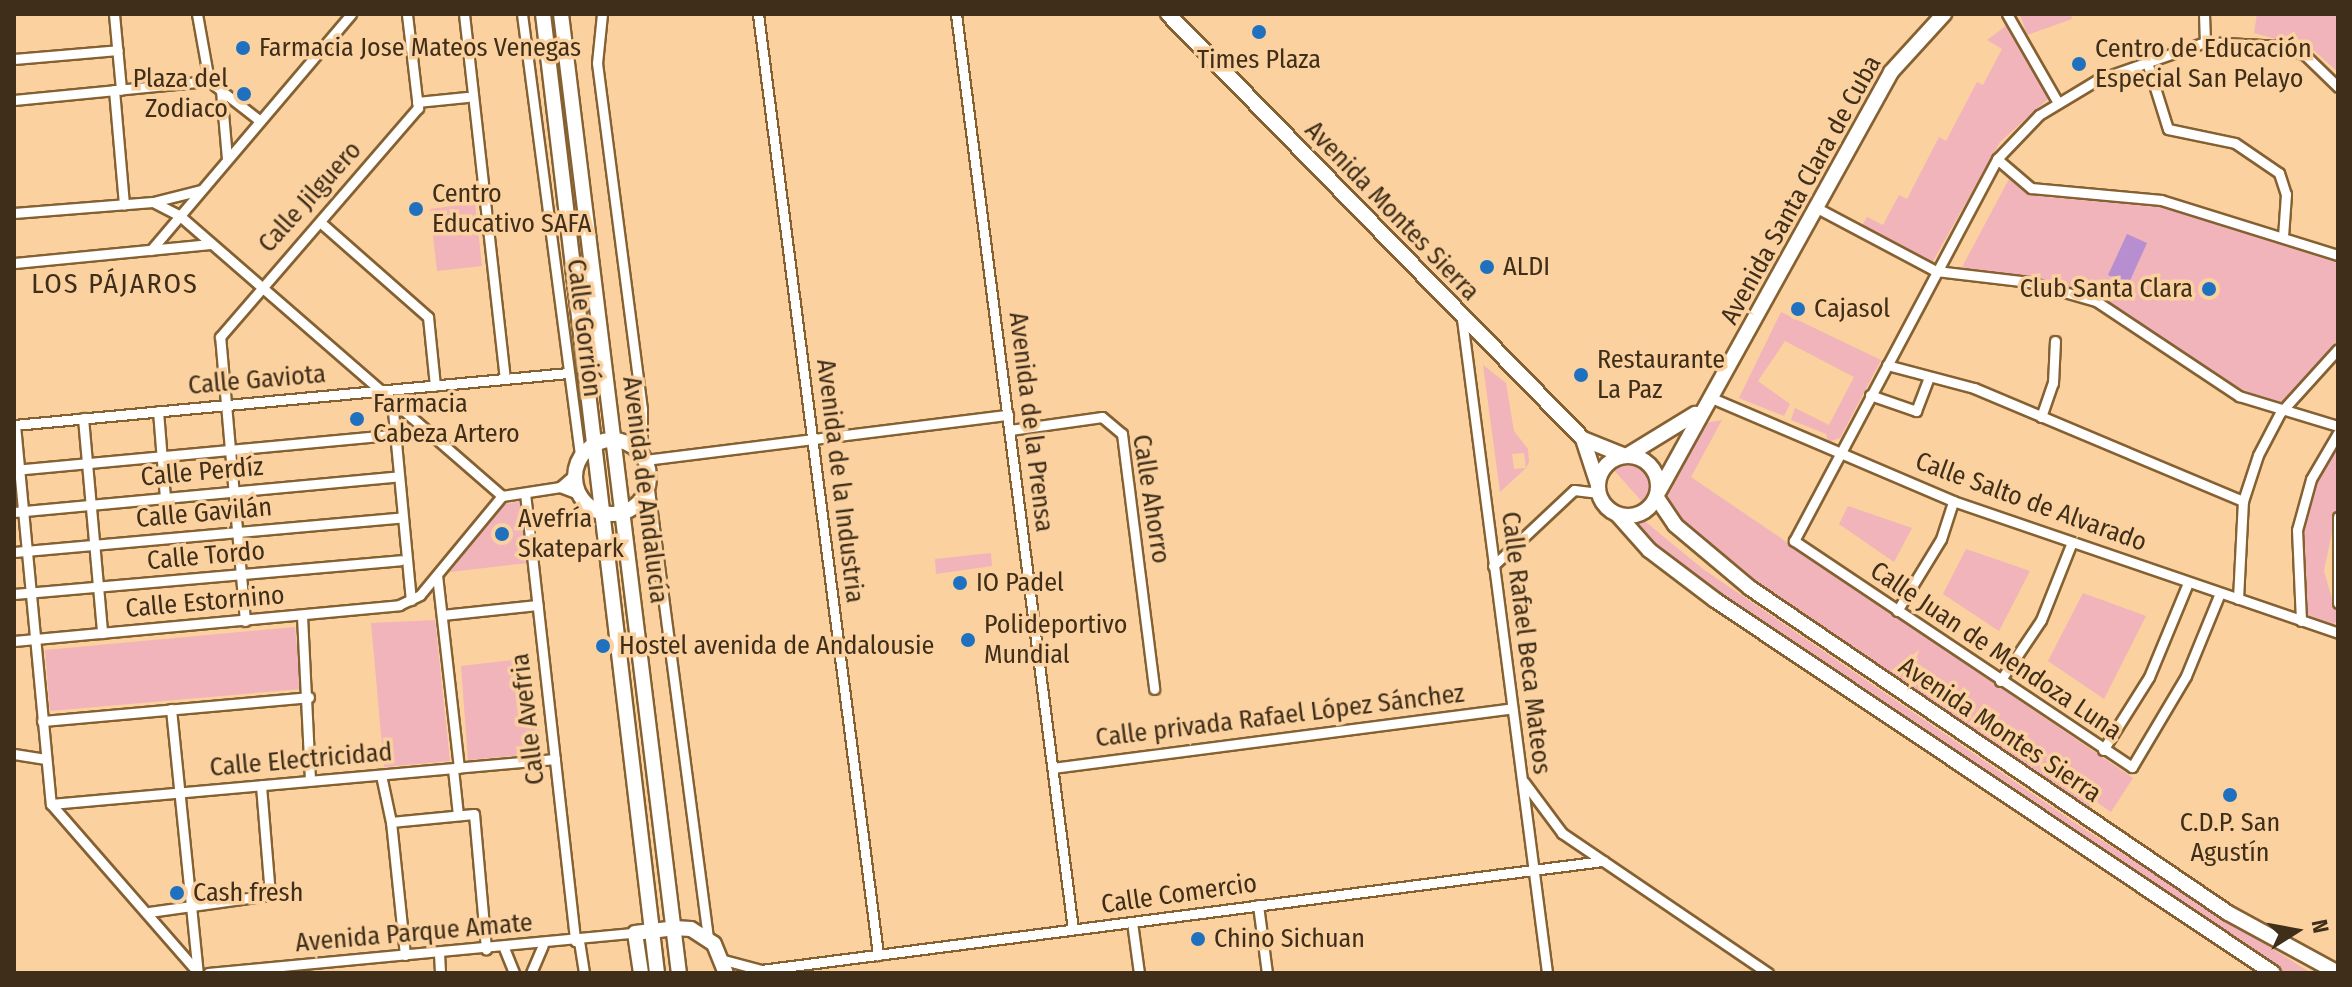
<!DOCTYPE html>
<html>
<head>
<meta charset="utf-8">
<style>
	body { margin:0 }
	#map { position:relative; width:2352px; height:987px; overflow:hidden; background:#fad19f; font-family:"Fira Sans Condensed",sans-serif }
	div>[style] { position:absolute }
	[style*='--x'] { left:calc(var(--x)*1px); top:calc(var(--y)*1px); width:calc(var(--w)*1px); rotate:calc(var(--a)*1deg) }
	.green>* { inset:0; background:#f0b4ba }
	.water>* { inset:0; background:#b78fd0 }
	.roads { filter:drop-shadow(2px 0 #856132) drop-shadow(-2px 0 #856132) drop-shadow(0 2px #856132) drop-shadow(0 -2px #856132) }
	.street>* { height:9px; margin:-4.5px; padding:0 4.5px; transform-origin:4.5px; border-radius:4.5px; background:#fff }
	.secondary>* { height:14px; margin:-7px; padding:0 7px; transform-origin:7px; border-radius:7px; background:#fff }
	.primary>* { height:14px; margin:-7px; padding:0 7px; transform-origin:7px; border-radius:7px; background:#fff }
	.primary>.ring { margin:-7px; padding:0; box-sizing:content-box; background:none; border:14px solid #fff; border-radius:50% }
	.dots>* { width:22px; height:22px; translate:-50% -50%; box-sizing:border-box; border:4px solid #fad19f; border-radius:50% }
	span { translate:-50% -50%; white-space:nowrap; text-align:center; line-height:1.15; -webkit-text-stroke:7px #fad19f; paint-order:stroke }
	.poi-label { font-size:26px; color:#3e2e1a }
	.left { translate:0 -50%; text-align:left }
	.right { translate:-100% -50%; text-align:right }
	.street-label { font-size:26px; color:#3e2e1a }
	.neighbourhood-label { font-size:28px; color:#3e2e1a; letter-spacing:2px }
	.frame { position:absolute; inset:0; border:16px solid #3e2e1a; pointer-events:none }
	.north { position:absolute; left:2256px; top:891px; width:80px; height:80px; -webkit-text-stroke:6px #fad19f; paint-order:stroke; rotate:79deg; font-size:22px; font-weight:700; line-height:32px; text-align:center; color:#3e2e1a }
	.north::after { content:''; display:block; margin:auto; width:28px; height:36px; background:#3e2e1a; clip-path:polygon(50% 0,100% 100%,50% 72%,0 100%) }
</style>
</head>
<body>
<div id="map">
	<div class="green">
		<div style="clip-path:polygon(2020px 14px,2071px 14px,2072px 19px,2027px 35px)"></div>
		<div style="clip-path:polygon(2257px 14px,2338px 14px,2338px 72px,2312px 49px,2254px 33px)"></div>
		<div style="clip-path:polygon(2007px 25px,2048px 99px,2000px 142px,1932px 263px,1862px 226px,1867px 217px,1883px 225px,1899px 195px,1907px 199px,1939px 137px,1946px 141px,1977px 82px,1983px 85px,2002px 49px,1987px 40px)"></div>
		<div style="clip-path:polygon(2009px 179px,2044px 197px,2157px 204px,2311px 247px,2338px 262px,2338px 340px,2278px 406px,2217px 377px,2094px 294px,1961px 269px)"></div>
		<div style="clip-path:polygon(475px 203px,482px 266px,437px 271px,430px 209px)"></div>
		<div style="clip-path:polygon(1781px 312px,1881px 360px,1840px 438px,1828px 442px,1826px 434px,1791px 420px,1795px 408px,1829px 425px,1854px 377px,1785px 341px,1758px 381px,1790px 404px,1784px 416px,1739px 398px)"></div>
		<div style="clip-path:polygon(1483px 365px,1506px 383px,1514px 431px,1528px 449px,1529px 462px,1526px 468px,1524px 453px,1512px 454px,1514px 469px,1526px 468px,1500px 492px)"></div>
		<div style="clip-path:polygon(1722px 420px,1691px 477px,2133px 778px,2111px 812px,2096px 802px,2090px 809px,1735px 568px,1674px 515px,1667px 493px,1677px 463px,1706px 423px)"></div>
		<div style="clip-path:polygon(2338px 440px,2338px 503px,2324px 571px,2338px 619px,2331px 628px,2305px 616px,2300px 536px,2311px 492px)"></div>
		<div style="clip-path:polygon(1628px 461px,1645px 468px,1653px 481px,1645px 505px,1612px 468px)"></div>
		<div style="clip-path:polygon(522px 501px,528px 563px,450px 572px,501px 505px)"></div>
		<div style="clip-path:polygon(1848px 506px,1912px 528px,1894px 562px,1839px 524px)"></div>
		<div style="clip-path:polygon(1642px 519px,1703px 569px,2081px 827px,2311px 973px,2282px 973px,2222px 938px,1682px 571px,1628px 522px)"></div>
		<div style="clip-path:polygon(1966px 549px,2030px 571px,1999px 631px,1943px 594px)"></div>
		<div style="clip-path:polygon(991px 553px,992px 566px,936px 574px,935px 559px)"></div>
		<div style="clip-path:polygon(2083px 593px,2146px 616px,2104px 699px,2048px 661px)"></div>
		<div style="clip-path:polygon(435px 620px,450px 761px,384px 767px,371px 623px)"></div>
		<div style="clip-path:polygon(295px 627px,301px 689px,50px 711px,45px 650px)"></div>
		<div style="clip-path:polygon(530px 658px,542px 753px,468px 760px,461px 666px)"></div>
	</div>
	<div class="water">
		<div style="clip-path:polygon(2127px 234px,2147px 243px,2128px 285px,2108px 275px)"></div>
	</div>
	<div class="roads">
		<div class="street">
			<div style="--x:114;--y:14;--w:76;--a:84.7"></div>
			<div style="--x:197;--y:14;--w:68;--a:79.8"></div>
			<div style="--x:209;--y:81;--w:63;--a:38"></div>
			<div style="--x:464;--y:14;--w:367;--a:83.6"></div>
			<div style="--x:522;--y:14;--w:447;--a:82.5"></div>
			<div style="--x:602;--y:14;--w:49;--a:95.8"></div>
			<div style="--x:597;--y:63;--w:349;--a:82.6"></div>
			<div style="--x:642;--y:409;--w:46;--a:90"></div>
			<div style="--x:758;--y:14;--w:949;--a:82.73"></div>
			<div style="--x:956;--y:14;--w:923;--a:82.72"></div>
			<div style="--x:2007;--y:14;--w:100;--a:60.1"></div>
			<div style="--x:2204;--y:14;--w:28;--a:88"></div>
			<div style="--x:14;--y:59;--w:104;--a:-4.9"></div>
			<div style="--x:2146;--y:59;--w:73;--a:72.6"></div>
			<div style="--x:2168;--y:129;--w:68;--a:11.8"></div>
			<div style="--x:2235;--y:143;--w:53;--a:34.3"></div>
			<div style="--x:2279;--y:173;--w:22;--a:72"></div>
			<div style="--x:2286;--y:194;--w:39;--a:94"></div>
			<div style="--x:114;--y:90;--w:115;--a:85"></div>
			<div style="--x:221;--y:90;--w:69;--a:85"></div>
			<div style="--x:14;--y:100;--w:196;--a:-5.6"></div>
			<div style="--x:417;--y:102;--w:50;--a:-5.7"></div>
			<div style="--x:1997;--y:159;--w:45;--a:40.5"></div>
			<div style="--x:2031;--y:188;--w:131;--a:5.3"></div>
			<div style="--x:2161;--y:200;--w:185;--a:17.3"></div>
			<div style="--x:153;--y:202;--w:30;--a:27"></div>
			<div style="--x:180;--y:216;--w:427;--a:41"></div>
			<div style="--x:1817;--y:208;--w:135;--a:27.9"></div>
			<div style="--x:1936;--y:271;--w:94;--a:6.7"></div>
			<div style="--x:2029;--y:282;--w:70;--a:15.8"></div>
			<div style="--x:2096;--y:301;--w:172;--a:33.6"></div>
			<div style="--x:2239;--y:396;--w:103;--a:16.9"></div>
			<div style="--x:14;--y:213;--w:139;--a:-4.5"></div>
			<div style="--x:153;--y:202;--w:49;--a:-14"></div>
			<div style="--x:320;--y:222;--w:144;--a:41.3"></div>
			<div style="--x:428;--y:317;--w:69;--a:84.2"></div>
			<div style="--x:151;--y:250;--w:309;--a:-49.7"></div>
			<div style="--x:14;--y:263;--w:198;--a:-5.5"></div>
			<div style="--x:1462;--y:319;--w:660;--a:82.59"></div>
			<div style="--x:1887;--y:365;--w:90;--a:14.8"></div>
			<div style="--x:1974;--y:388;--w:292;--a:22.8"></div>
			<div style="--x:1870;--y:395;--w:49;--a:19.2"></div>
			<div style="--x:1916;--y:411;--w:36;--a:-69"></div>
			<div style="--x:1714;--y:399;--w:260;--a:23.1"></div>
			<div style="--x:1953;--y:501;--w:407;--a:18.9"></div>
			<div style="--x:392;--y:400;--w:201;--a:84.6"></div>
			<div style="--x:158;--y:411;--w:87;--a:85.4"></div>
			<div style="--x:2041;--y:417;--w:36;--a:-71"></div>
			<div style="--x:2053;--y:383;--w:42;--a:-87.3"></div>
			<div style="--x:83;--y:418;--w:216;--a:84.9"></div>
			<div style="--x:14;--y:425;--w:556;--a:-5.36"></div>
			<div style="--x:15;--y:425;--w:381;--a:84.6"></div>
			<div style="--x:1010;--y:430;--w:93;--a:-8"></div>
			<div style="--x:1102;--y:417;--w:26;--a:40"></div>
			<div style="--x:1122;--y:434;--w:257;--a:82.8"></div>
			<div style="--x:645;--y:460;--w:366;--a:-7.1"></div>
			<div style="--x:14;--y:470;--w:378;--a:-5.3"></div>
			<div style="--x:648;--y:482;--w:461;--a:82.5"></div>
			<div style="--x:560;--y:487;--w:19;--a:21"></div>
			<div style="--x:525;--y:493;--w:451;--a:83.6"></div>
			<div style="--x:14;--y:512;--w:382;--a:-5.3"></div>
			<div style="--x:2338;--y:517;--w:86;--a:90"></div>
			<div style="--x:14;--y:552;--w:386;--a:-5.1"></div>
			<div style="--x:1493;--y:566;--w:111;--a:-43.2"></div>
			<div style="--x:1574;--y:490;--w:25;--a:7"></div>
			<div style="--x:437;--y:575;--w:194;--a:83.5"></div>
			<div style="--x:2220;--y:593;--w:90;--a:112.3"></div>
			<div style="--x:2186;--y:676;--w:106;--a:120.7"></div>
			<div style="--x:2132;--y:767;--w:407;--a:-146.2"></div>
			<div style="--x:1794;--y:541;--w:433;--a:-62"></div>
			<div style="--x:1997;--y:159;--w:61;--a:-46.3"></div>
			<div style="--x:2039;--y:115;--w:68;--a:-31.1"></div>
			<div style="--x:2097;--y:80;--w:114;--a:-19.4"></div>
			<div style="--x:2205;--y:42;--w:77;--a:3"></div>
			<div style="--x:2282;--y:46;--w:25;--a:21"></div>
			<div style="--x:2305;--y:55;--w:46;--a:44.1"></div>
			<div style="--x:14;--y:594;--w:388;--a:-5"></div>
			<div style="--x:2238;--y:599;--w:98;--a:-87.1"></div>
			<div style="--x:2243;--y:501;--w:48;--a:-71.9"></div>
			<div style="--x:2258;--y:455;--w:47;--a:-62.4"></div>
			<div style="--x:2280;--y:413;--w:86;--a:-47.8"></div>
			<div style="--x:1897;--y:611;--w:84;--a:-58.6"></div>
			<div style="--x:1941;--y:539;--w:40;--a:-72"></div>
			<div style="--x:442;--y:615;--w:96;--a:-6"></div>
			<div style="--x:302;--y:616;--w:164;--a:87.2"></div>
			<div style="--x:245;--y:621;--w:285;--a:-95"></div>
			<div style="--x:220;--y:337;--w:303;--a:-49.2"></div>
			<div style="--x:418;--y:108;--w:95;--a:-96.7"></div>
			<div style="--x:2301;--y:621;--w:91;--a:-92.5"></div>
			<div style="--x:2297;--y:530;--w:53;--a:-74.6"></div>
			<div style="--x:2311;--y:479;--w:53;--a:-59.6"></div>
			<div style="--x:14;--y:641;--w:387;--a:-5.3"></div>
			<div style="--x:399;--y:605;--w:23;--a:-25"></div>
			<div style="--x:420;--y:595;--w:129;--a:-50.4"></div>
			<div style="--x:502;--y:496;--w:59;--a:-8.8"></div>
			<div style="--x:560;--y:487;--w:18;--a:-41"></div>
			<div style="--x:2000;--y:681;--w:73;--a:-56.1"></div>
			<div style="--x:2041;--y:620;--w:84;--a:-68.3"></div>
			<div style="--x:171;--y:709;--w:265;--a:84.2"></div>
			<div style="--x:42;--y:721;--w:268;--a:-5.1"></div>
			<div style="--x:2103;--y:750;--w:86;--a:-57.8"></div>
			<div style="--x:2149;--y:677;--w:102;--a:-67.5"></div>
			<div style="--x:14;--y:754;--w:32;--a:9"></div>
			<div style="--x:1053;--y:768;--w:463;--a:-7.4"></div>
			<div style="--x:453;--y:769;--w:46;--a:83.8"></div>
			<div style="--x:381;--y:775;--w:48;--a:78"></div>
			<div style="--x:1524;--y:782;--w:64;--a:53.3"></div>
			<div style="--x:1562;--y:833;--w:249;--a:34.2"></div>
			<div style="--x:51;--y:804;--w:506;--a:-5.1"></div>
			<div style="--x:51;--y:804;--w:220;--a:48.9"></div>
			<div style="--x:1258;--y:905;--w:69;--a:82.5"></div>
			<div style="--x:149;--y:912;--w:122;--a:-8"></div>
			<div style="--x:270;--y:895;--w:110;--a:-94.7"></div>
			<div style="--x:1132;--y:922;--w:51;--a:82.2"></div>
			<div style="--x:579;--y:941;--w:32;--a:81"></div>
			<div style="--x:504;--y:948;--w:27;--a:68"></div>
			<div style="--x:439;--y:953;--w:20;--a:87"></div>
			<div style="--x:405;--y:955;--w:134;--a:-96"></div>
			<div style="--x:391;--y:822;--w:83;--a:-5.5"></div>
			<div style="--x:474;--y:814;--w:136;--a:84.9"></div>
			<div style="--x:724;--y:960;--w:38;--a:15"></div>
			<div style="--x:761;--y:970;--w:849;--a:-7.38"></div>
			<div style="--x:208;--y:973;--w:429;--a:-5.4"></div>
			<div style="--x:531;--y:973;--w:30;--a:-67"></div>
		</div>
		<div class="secondary">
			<div style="--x:1628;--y:455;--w:79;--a:-31.5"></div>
			<div style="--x:1659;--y:491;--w:479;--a:-61"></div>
			<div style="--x:1891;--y:72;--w:79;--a:-47.6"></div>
		</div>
		<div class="primary">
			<div style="--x:543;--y:14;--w:966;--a:83.22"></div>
			<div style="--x:561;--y:14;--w:966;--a:82.99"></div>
			<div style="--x:1168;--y:14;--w:594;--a:45.68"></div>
			<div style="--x:1583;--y:439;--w:45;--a:22"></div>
			<div style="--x:1583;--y:439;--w:48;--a:71.9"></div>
			<div class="ring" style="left:575px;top:440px;width:60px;height:60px"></div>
			<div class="ring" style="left:1598px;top:456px;width:46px;height:46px"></div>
			<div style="--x:1657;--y:498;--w:32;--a:56"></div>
			<div style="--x:1675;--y:525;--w:98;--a:40"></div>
			<div style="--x:1750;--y:588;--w:578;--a:34.21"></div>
			<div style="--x:2228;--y:913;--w:125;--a:28.6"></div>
			<div style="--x:1618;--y:515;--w:47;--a:48.5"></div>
			<div style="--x:1649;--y:550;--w:83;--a:37.1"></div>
			<div style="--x:1715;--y:600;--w:671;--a:33.76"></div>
			<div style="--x:641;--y:973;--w:40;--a:-98.5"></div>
			<div style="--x:635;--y:933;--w:38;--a:-7"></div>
			<div style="--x:673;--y:928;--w:18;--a:3"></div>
			<div style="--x:691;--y:929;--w:27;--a:33"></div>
			<div style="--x:714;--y:944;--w:31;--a:68"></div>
		</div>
	</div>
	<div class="dots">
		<div style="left:1259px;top:32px;background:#1f70bf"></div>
		<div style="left:243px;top:48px;background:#1f70bf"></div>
		<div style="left:2079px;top:64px;background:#1f70bf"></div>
		<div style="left:244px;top:94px;background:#1f70bf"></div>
		<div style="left:416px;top:209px;background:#1f70bf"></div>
		<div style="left:1487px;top:267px;background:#1f70bf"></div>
		<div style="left:2209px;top:289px;background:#1f70bf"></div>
		<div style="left:1798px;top:309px;background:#1f70bf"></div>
		<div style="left:1581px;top:375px;background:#1f70bf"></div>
		<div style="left:357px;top:419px;background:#1f70bf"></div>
		<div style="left:502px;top:534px;background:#1f70bf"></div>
		<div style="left:960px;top:583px;background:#1f70bf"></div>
		<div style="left:968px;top:640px;background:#1f70bf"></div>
		<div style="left:603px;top:646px;background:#1f70bf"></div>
		<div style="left:2230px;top:795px;background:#1f70bf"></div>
		<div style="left:177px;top:893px;background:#1f70bf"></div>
		<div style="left:1198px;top:939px;background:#1f70bf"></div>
	</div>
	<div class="poi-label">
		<span class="left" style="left:259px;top:48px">Farmacia Jose Mateos Venegas</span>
		<span class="left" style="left:2095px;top:64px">Centro de Educación<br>Especial San Pelayo</span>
		<span style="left:1259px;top:60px">Times Plaza</span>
		<span class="right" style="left:228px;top:94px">Plaza del<br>Zodiaco</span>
		<span class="left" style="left:432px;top:209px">Centro<br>Educativo SAFA</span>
		<span class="left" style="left:1503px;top:267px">ALDI</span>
		<span class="right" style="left:2193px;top:289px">Club Santa Clara</span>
		<span class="left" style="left:1814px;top:309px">Cajasol</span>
		<span class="left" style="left:1597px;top:375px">Restaurante<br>La Paz</span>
		<span class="left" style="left:373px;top:419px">Farmacia<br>Cabeza Artero</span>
		<span class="left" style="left:518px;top:534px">Avefría<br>Skatepark</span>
		<span class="left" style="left:976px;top:583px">IO Padel</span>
		<span class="left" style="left:984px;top:640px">Polideportivo<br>Mundial</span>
		<span class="left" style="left:619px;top:646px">Hostel avenida de Andalousie</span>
		<span style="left:2230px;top:838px">C.D.P. San<br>Agustín</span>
		<span class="left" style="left:193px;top:893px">Cash fresh</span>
		<span class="left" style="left:1214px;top:939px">Chino Sichuan</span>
	</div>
	<div class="street-label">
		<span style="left:1801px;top:190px;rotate:-61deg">Avenida Santa Clara de Cuba</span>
		<span style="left:310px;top:197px;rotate:-48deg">Calle Jilguero</span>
		<span style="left:1392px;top:211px;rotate:46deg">Avenida Montes Sierra</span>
		<span style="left:584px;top:328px;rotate:83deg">Calle Gorrión</span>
		<span style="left:257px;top:380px;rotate:-5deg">Calle Gaviota</span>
		<span style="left:1031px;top:422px;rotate:83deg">Avenida de la Prensa</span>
		<span style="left:202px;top:472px;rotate:-5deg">Calle Perdíz</span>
		<span style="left:840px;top:481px;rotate:83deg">Avenida de la Industria</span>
		<span style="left:645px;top:490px;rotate:83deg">Avenida de Andalucía</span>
		<span style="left:1151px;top:499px;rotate:81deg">Calle Ahorro</span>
		<span style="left:2031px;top:502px;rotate:20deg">Calle Salto de Alvarado</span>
		<span style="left:204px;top:513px;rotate:-5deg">Calle Gavilán</span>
		<span style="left:206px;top:556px;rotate:-5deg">Calle Tordo</span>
		<span style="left:205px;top:602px;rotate:-5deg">Calle Estornino</span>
		<span style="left:1526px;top:643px;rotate:83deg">Calle Rafael Beca Mateos</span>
		<span style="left:1996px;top:651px;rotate:34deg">Calle Juan de Mendoza Luna</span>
		<span style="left:1280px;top:716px;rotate:-7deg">Calle privada Rafael López Sánchez</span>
		<span style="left:528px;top:719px;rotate:-97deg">Calle Avefria</span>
		<span style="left:2000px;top:730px;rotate:34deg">Avenida Montes Sierra</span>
		<span style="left:301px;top:760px;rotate:-5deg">Calle Electricidad</span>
		<span style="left:1179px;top:894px;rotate:-8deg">Calle Comercio</span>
		<span style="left:414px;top:933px;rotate:-5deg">Avenida Parque Amate</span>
	</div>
	<div class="neighbourhood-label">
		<span style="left:115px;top:284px">LOS PÁJAROS</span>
	</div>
	<div class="frame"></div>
	<div class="north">N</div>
</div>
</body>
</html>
